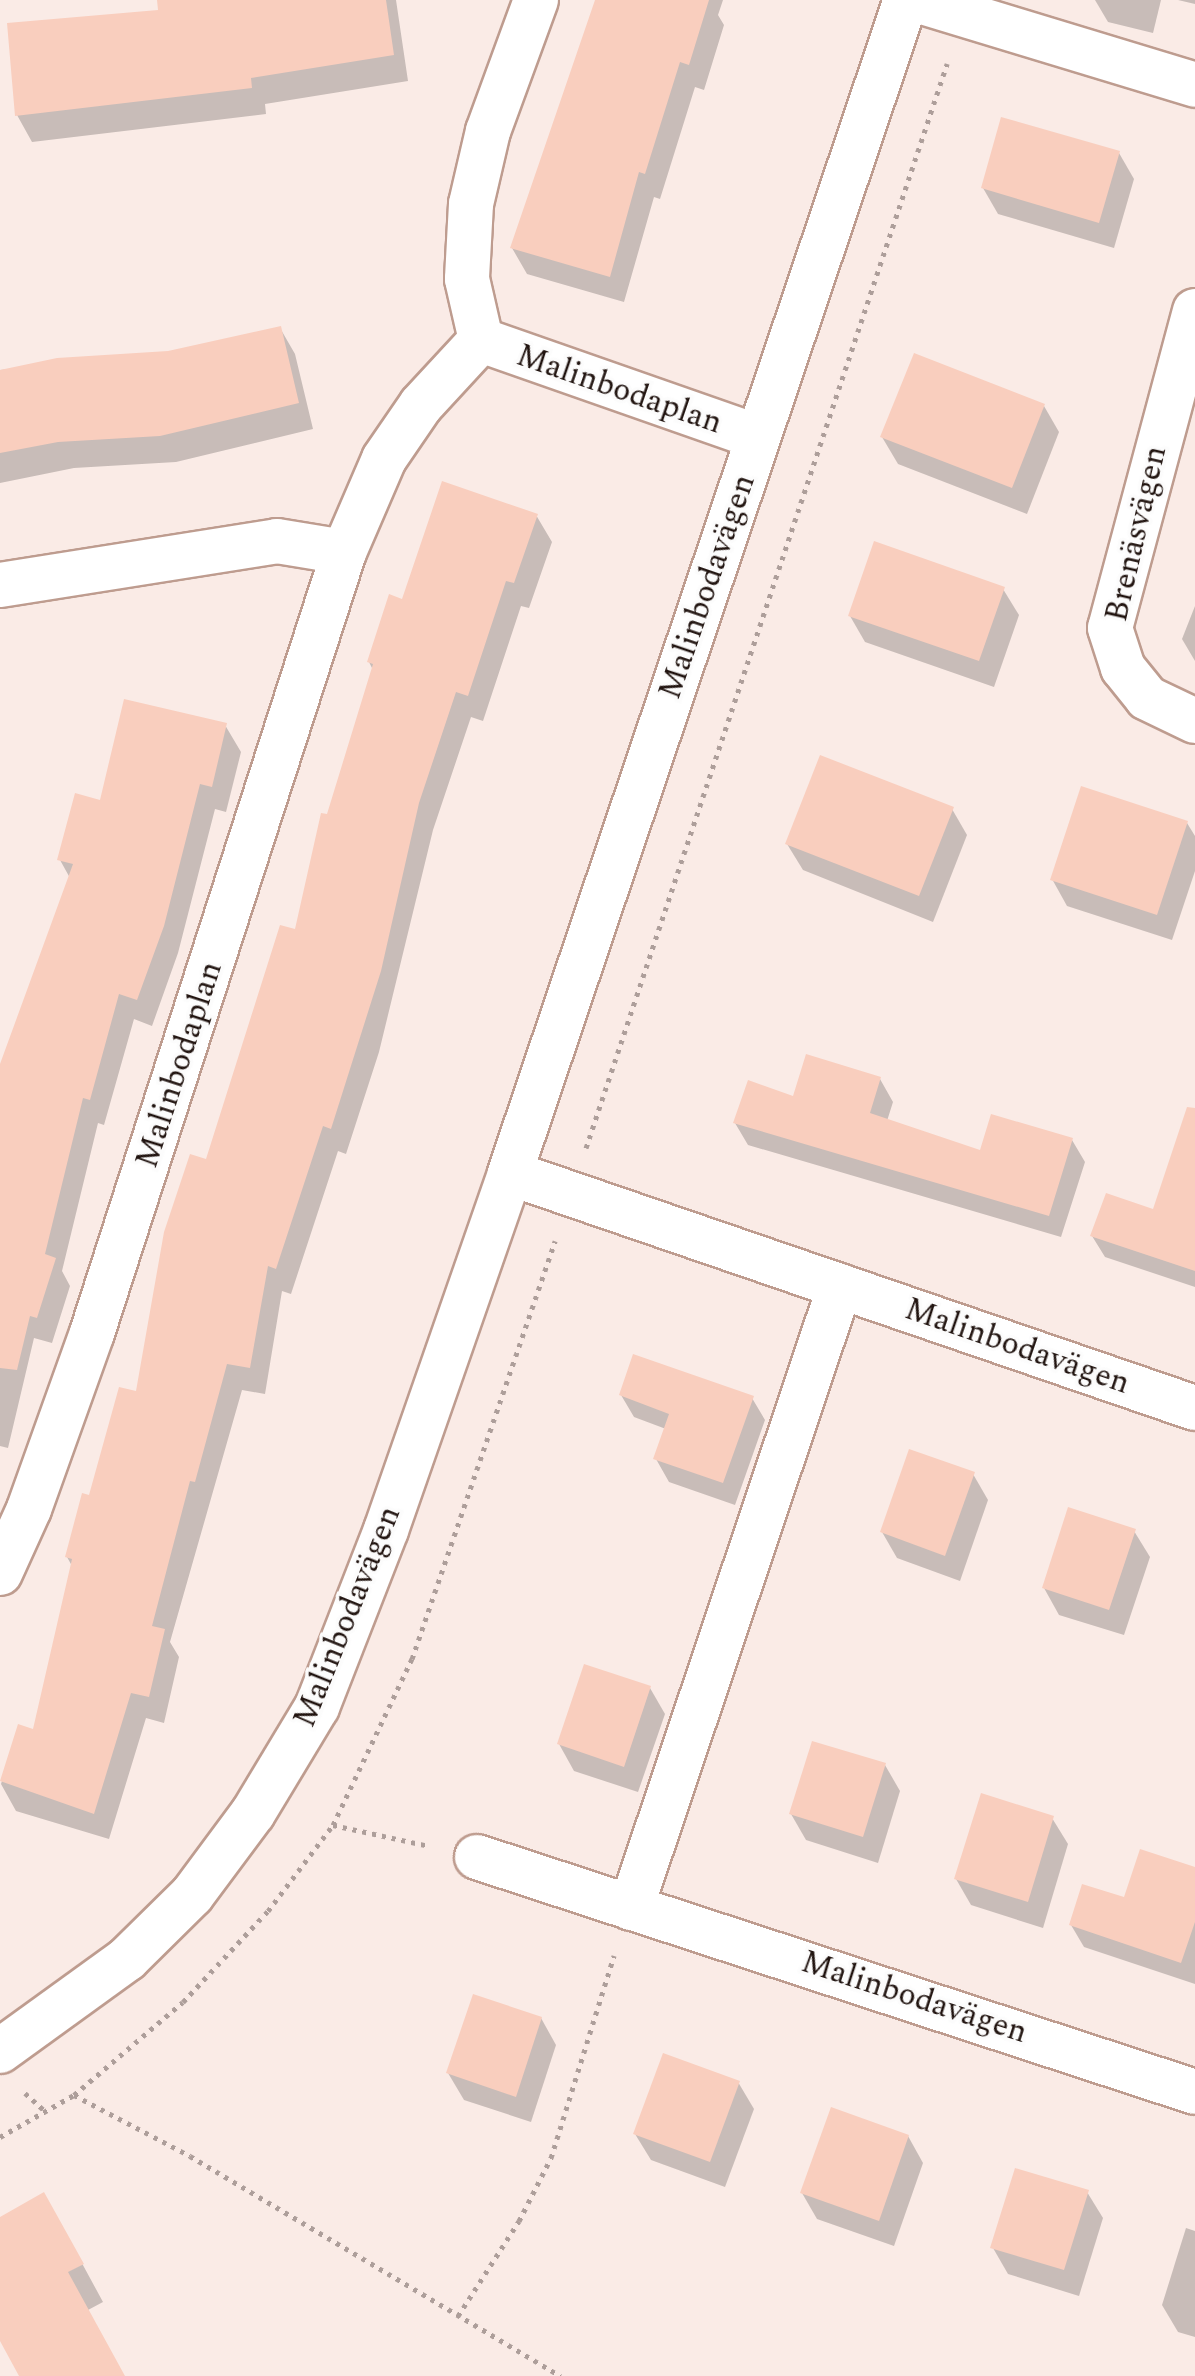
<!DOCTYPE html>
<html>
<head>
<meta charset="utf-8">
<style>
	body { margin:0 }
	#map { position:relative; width:1195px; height:2376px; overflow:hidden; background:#faebe6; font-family:Spectral,serif }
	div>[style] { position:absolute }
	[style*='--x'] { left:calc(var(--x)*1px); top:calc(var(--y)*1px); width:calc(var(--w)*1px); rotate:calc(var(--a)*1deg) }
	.shadow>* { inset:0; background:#0003 }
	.building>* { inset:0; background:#f9cebe }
	.path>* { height:5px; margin-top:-2.5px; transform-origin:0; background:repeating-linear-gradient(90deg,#ad9e9a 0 4px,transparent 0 10px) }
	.roads { filter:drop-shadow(2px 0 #be9c8f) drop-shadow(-2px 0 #be9c8f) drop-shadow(0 2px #be9c8f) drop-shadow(0 -2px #be9c8f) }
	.street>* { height:44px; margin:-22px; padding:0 22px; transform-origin:22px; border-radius:22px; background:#fff }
	.secondary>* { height:44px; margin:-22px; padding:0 22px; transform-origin:22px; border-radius:22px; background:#fff }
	span { translate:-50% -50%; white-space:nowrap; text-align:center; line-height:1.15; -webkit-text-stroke:7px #fcfcfc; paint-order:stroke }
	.street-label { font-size:32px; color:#211410 }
</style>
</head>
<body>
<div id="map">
	<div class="shadow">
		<div style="clip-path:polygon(159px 0,396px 0,408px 81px,265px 104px,266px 114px,32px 142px,17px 115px,161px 12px)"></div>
		<div style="clip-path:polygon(597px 0,723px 0,718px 15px,724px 25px,704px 90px,695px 87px,660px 199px,654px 197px,624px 302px,527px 274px,512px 248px)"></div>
		<div style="clip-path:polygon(1095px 0,1161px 0,1153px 33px,1108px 22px)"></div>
		<div style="clip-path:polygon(1178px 0,1195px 0,1195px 4px)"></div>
		<div style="clip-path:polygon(1119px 153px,1134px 179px,1114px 248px,998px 214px,983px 188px)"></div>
		<div style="clip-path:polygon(280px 328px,295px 354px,313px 429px,176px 462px,74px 468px,0 483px,0 370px,168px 353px)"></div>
		<div style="clip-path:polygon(1044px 406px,1059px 432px,1027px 514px,898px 464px,882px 437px)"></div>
		<div style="clip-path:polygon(536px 515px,552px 542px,529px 608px,521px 606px,483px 721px,471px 717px,433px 830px,379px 1052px,346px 1154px,338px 1151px,291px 1294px,282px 1291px,265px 1394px,242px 1390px,170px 1642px,179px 1657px,164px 1723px,146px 1718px,109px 1839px,16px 1811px,1px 1784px,19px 1727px,34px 1731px,72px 1566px,67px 1557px,138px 1394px,207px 1161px,296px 932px,373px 670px,369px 662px,403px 601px)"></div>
		<div style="clip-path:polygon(1003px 589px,1019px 615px,994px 687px,865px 642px,850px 616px)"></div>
		<div style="clip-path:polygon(1195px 606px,1195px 661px,1182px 639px)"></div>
		<div style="clip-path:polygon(225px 725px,241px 752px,226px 812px,215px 809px,178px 953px,152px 1026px,134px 1019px,104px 1125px,98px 1123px,62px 1271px,70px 1286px,52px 1343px,34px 1338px,8px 1448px,0 1446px,0 1073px,70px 878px,60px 860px,101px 802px)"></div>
		<div style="clip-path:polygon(952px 809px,967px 835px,933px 922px,803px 870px,787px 844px)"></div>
		<div style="clip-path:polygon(1187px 823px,1195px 836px,1195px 871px,1172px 940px,1067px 906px,1052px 879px)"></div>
		<div style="clip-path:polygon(880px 1079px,893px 1102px,887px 1121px,981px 1153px,1072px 1140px,1085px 1162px,1061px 1237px,748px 1145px,735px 1123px,795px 1098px)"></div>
		<div style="clip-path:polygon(1195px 1179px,1195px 1287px,1105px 1257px,1092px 1236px,1154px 1212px)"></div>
		<div style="clip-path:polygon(621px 1395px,752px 1398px,765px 1420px,735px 1505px,669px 1482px,656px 1459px,666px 1429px,634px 1417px)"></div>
		<div style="clip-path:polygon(973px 1474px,988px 1500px,960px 1581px,897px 1558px,882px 1532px)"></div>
		<div style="clip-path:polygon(1134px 1531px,1150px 1557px,1124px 1635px,1059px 1615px,1044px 1588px)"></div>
		<div style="clip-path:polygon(650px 1688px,665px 1714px,638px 1792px,574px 1771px,559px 1744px)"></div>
		<div style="clip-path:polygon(885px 1765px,900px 1791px,878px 1863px,806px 1840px,791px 1814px)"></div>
		<div style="clip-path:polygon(1052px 1818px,1068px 1844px,1043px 1928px,971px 1905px,956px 1879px)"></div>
		<div style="clip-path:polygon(1195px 1869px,1195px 1984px,1084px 1947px,1071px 1925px)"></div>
		<div style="clip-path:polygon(541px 2018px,556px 2045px,531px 2122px,464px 2100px,448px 2073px)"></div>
		<div style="clip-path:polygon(738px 2082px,754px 2109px,725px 2187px,651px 2160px,635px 2134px)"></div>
		<div style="clip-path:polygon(908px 2136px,923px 2163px,894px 2246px,817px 2219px,802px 2193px)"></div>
		<div style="clip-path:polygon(1087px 2192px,1103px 2218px,1079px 2296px,1008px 2274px,993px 2248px)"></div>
		<div style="clip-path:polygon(0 2219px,65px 2232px,103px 2302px,88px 2310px,124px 2376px,22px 2376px,0 2337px)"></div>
		<div style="clip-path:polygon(1186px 2228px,1195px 2231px,1195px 2337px,1178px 2332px,1162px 2305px)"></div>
	</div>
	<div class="building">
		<div style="clip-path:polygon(157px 0,386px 0,394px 55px,251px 78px,252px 88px,15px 116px,7px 23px,158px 10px)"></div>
		<div style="clip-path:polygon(595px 0,709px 0,689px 65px,680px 62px,645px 174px,639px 172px,610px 277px,510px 248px)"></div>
		<div style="clip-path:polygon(1001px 117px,1120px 151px,1099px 223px,981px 188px)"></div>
		<div style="clip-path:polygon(281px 326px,299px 403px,160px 436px,58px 442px,0 453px,0 370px,57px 358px,168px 351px)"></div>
		<div style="clip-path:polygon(914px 353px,1045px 404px,1012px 488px,880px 437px)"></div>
		<div style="clip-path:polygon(442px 481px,538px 514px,514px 583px,506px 581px,468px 696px,456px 692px,419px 803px,381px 971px,331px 1129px,323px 1126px,276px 1269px,268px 1266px,250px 1368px,227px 1364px,195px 1482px,190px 1481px,152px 1626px,165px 1629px,149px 1697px,131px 1693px,94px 1814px,0 1781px,18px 1724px,33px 1729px,72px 1559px,65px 1557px,82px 1493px,89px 1495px,119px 1387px,136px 1391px,164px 1232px,190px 1154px,206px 1159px,280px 925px,295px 929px,321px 813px,327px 814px,373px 664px,367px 662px,389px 594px,402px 599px)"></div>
		<div style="clip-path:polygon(874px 541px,1005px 587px,979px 661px,848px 616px)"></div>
		<div style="clip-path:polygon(124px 699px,227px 723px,212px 787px,200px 784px,164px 926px,137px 1000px,119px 994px,90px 1100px,83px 1098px,45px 1254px,56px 1258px,37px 1318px,30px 1316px,17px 1370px,0 1368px,0 1064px,73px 864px,57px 860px,75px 793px,100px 800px)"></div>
		<div style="clip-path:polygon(820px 755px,954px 807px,919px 896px,785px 844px)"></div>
		<div style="clip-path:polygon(1081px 786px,1188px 821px,1157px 915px,1050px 880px)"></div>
		<div style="clip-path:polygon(806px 1054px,881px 1077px,870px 1113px,980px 1150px,991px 1114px,1073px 1138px,1049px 1216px,733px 1123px,748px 1080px,793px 1096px)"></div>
		<div style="clip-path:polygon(1187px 1107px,1195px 1108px,1195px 1271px,1090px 1236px,1106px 1193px,1153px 1209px)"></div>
		<div style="clip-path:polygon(633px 1354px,754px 1396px,723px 1483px,653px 1459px,669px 1414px,619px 1395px)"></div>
		<div style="clip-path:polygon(909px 1449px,975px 1472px,945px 1556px,880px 1532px)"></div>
		<div style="clip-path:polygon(1068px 1507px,1136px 1529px,1109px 1610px,1042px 1588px)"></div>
		<div style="clip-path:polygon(584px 1664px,651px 1686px,624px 1767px,557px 1744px)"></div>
		<div style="clip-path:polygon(812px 1741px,886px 1763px,863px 1837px,789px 1814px)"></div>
		<div style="clip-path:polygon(981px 1793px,1054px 1816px,1028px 1902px,954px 1879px)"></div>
		<div style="clip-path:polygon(1140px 1849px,1195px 1867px,1195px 1922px,1181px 1963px,1069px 1925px,1082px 1884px,1124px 1897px)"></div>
		<div style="clip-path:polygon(473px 1994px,542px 2017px,516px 2097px,446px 2073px)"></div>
		<div style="clip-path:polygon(663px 2053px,740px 2081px,710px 2162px,633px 2134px)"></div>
		<div style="clip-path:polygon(831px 2107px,909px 2135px,879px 2221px,800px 2193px)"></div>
		<div style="clip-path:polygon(1015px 2168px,1089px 2190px,1064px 2270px,990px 2248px)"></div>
		<div style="clip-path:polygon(44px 2192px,84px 2264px,68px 2272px,125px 2376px,19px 2376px,0 2341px,0 2217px)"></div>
	</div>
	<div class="path">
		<div style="--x:586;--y:1148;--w:1143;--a:-71.58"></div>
		<div style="--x:333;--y:1825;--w:98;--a:12.3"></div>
		<div style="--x:25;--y:2093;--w:27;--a:42"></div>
		<div style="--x:74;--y:2095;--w:131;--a:27.7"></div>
		<div style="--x:190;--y:2156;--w:431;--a:30.7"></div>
		<div style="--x:0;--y:2137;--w:85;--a:-29.6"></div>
		<div style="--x:74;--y:2095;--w:143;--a:-40.5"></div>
		<div style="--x:183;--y:2002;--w:125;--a:-47"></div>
		<div style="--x:268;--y:1911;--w:108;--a:-52.9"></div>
		<div style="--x:333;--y:1825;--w:184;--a:-64.6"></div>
		<div style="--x:412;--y:1659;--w:442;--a:-71.1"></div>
		<div style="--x:458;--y:2316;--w:113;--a:-57.3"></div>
		<div style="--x:519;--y:2221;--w:71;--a:-63.1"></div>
		<div style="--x:551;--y:2158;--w:212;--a:-72.7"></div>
	</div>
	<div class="roads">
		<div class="street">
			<div style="--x:536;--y:0;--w:140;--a:110.1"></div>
			<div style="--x:488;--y:131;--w:75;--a:103.1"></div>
			<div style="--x:471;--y:204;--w:75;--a:93.1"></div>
			<div style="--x:467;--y:279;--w:63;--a:77.1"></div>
			<div style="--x:481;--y:340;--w:293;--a:19.3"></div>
			<div style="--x:916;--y:0;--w:292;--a:16.9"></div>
			<div style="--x:1195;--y:311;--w:328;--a:105"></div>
			<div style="--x:1110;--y:628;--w:42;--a:72"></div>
			<div style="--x:1123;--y:668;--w:38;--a:51"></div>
			<div style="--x:1147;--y:698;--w:53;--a:25.6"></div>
			<div style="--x:0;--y:585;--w:280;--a:-9"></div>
			<div style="--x:277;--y:541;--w:68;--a:9.3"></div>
			<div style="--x:510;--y:1173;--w:724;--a:18.94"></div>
			<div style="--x:0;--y:1573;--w:70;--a:-65.6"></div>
			<div style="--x:29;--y:1509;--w:187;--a:-70.3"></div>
			<div style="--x:92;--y:1333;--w:821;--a:-72.12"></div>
			<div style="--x:344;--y:552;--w:101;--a:-66.7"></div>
			<div style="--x:384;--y:459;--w:65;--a:-55.6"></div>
			<div style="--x:421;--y:405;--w:88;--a:-47.3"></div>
			<div style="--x:477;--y:1857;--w:755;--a:18.12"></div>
			<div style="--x:631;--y:1908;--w:656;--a:-71.43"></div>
		</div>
		<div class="secondary">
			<div style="--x:0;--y:2051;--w:157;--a:-35.9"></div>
			<div style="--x:127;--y:1959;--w:91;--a:-44.6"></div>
			<div style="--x:192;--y:1895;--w:102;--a:-53.4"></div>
			<div style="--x:253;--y:1813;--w:124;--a:-58.9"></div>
			<div style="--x:317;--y:1707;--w:190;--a:-68.7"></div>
			<div style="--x:386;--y:1530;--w:378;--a:-70.8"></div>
			<div style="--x:510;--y:1173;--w:1238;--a:-71.35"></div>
		</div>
	</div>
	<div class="street-label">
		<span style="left:619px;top:390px;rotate:19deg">Malinbodaplan</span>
		<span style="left:1137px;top:534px;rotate:-77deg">Brenäsvägen</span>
		<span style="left:708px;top:587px;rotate:-71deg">Malinbodavägen</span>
		<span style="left:180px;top:1065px;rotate:-72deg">Malinbodaplan</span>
		<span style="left:1017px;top:1347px;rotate:19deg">Malinbodavägen</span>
		<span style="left:348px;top:1617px;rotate:-68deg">Malinbodavägen</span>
		<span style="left:914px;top:1998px;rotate:18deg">Malinbodavägen</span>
	</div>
</div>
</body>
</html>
